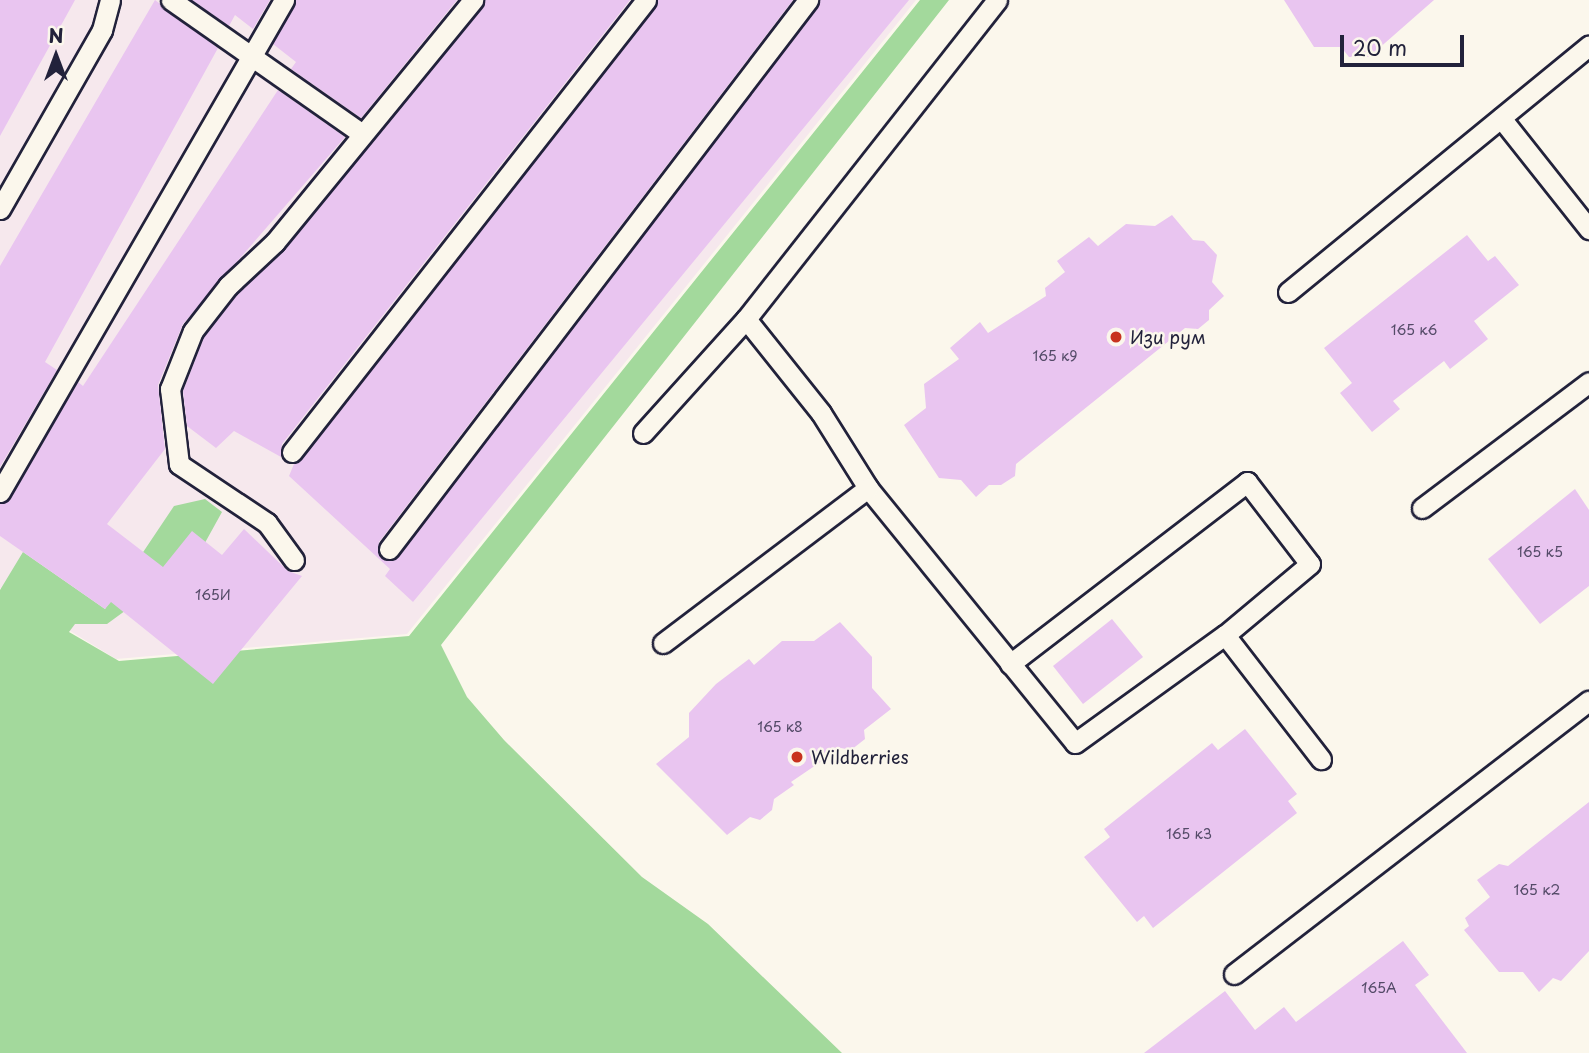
<!DOCTYPE html>
<html>
<head>
<meta charset="utf-8">
<style>
	body { margin:0 }
	#map { position:relative; width:1589px; height:1053px; overflow:hidden; background:#fbf7ec; font-family:"Playpen Sans",sans-serif }
	div>[style] { position:absolute }
	[style*='--x'] { left:calc(var(--x)*1px); top:calc(var(--y)*1px); width:calc(var(--w)*1px); rotate:calc(var(--a)*1deg) }
	.built>* { inset:0; background:#f6e8ed }
	.green>* { inset:0; background:#a3d99c }
	.building>* { inset:0; background:#e9c5f0 }
	.roads { filter:drop-shadow(2px 0 #22223b) drop-shadow(-2px 0 #22223b) drop-shadow(0 2px #22223b) drop-shadow(0 -2px #22223b) }
	.lane>* { height:19px; margin:-9.5px; padding:0 9.5px; transform-origin:9.5px; border-radius:9.5px; background:#fbf7ec }
	.dots>* { width:19px; height:19px; translate:-50% -50%; box-sizing:border-box; border:4px solid #fbf7ec; border-radius:50% }
	span { translate:-50% -50%; white-space:nowrap; text-align:center; line-height:1.15; -webkit-text-stroke:5px #fbf7ec; paint-order:stroke }
	.number-label { font-size:14px; color:#544b68 }
	.number-label span { -webkit-text-stroke-width:0 }
	.poi-label { font-size:18px; color:#22223b }
	.left { translate:0 -50%; text-align:left }
	.north { position:absolute; left:21px; top:21px; width:70px; height:70px; -webkit-text-stroke:5px #fbf7ec; paint-order:stroke; rotate:0deg; font-size:19px; font-weight:700; line-height:28px; text-align:center; color:#22223b }
	.north::after { content:''; display:block; margin:auto; width:24px; height:32px; background:#22223b; clip-path:polygon(50% 0,100% 100%,50% 72%,0 100%) }
	.scale { position:absolute; left:1340px; top:35px; width:124px; height:32px; box-sizing:border-box; border:4px solid #22223b; border-top:0; padding-left:9px; font-size:21px; line-height:24px; white-space:nowrap; color:#22223b; -webkit-text-stroke:5px #fbf7ec; paint-order:stroke }
</style>
</head>
<body>
<div id="map">
	<div class="built">
		<div style="clip-path:polygon(0 0,916px 0,407px 634px,116px 659px,0 588px)"></div>
	</div>
	<div class="green">
		<div style="clip-path:polygon(920px 0,949px 0,441px 645px,467px 697px,504px 740px,642px 877px,708px 924px,842px 1053px,0 1053px,0 590px,23px 552px,105px 609px,174px 506px,205px 499px,222px 512px,196px 559px,107px 624px,75px 624px,69px 632px,119px 661px,409px 636px)"></div>
	</div>
	<div class="building">
		<div style="clip-path:polygon(0 0,75px 0,0 136px)"></div>
		<div style="clip-path:polygon(155px 0,218px 48px,45px 362px,57px 370px,0 467px,0 266px)"></div>
		<div style="clip-path:polygon(192px 0,270px 0,253px 29px,235px 15px,229px 26px)"></div>
		<div style="clip-path:polygon(296px 0,457px 0,361px 118px,291px 69px,296px 62px,273px 44px)"></div>
		<div style="clip-path:polygon(485px 0,630px 0,282px 444px,281px 457px,234px 431px,216px 448px,187px 426px,183px 391px,204px 337px,237px 294px,284px 250px)"></div>
		<div style="clip-path:polygon(658px 0,793px 0,379px 542px,382px 559px,399px 556px,820px 0,909px 0,413px 602px,385px 576px,390px 569px,289px 476px,294px 464px)"></div>
		<div style="clip-path:polygon(1284px 0,1434px 0,1369px 57px,1349px 57px,1341px 47px,1314px 47px)"></div>
		<div style="clip-path:polygon(278px 90px,345px 137px,183px 324px,158px 385px,165px 449px,107px 524px,163px 567px,192px 531px,222px 555px,244px 529px,288px 571px,302px 576px,213px 684px,111px 602px,105px 609px,0 536px,0 504px,11px 498px,78px 382px,83px 386px)"></div>
		<div style="clip-path:polygon(1172px 215px,1193px 240px,1204px 241px,1217px 255px,1212px 282px,1224px 296px,1209px 310px,1209px 320px,1198px 329px,1185px 328px,1016px 464px,1015px 476px,1001px 485px,989px 485px,976px 497px,961px 480px,939px 478px,904px 425px,926px 408px,924px 384px,959px 359px,950px 348px,980px 322px,988px 333px,1046px 296px,1045px 288px,1065px 272px,1057px 261px,1089px 237px,1098px 246px,1126px 224px,1155px 226px)"></div>
		<div style="clip-path:polygon(1467px 235px,1488px 261px,1495px 256px,1519px 285px,1474px 321px,1488px 339px,1450px 369px,1444px 361px,1393px 401px,1400px 409px,1372px 432px,1340px 393px,1352px 383px,1324px 348px)"></div>
		<div style="clip-path:polygon(1575px 489px,1589px 510px,1589px 586px,1540px 624px,1488px 559px)"></div>
		<div style="clip-path:polygon(1112px 619px,1143px 657px,1083px 704px,1053px 666px)"></div>
		<div style="clip-path:polygon(840px 622px,872px 657px,872px 688px,891px 709px,864px 730px,865px 739px,851px 750px,841px 748px,791px 782px,794px 785px,774px 799px,772px 810px,760px 820px,750px 817px,727px 835px,656px 764px,689px 737px,689px 713px,716px 684px,749px 659px,754px 665px,782px 641px,814px 641px)"></div>
		<div style="clip-path:polygon(1245px 729px,1297px 794px,1288px 801px,1297px 813px,1153px 928px,1144px 916px,1137px 922px,1084px 857px,1110px 837px,1104px 829px,1212px 743px,1218px 750px)"></div>
		<div style="clip-path:polygon(1589px 802px,1589px 951px,1561px 981px,1553px 978px,1539px 992px,1523px 972px,1499px 972px,1464px 930px,1469px 926px,1465px 918px,1490px 897px,1477px 880px,1499px 864px,1508px 866px)"></div>
		<div style="clip-path:polygon(1403px 941px,1429px 975px,1415px 985px,1467px 1053px,1144px 1053px,1225px 991px,1255px 1030px,1284px 1007px,1296px 1022px)"></div>
	</div>
	<div class="roads">
		<div class="lane">
			<div style="--x:171;--y:0;--w:232;--a:35"></div>
			<div style="--x:997;--y:0;--w:406;--a:128.2"></div>
			<div style="--x:746;--y:319;--w:120;--a:51.4"></div>
			<div style="--x:821;--y:413;--w:89;--a:57.9"></div>
			<div style="--x:868;--y:488;--w:328;--a:50.9"></div>
			<div style="--x:1075;--y:743;--w:185;--a:-35.8"></div>
			<div style="--x:1225;--y:635;--w:157;--a:52.3"></div>
			<div style="--x:1501;--y:118;--w:142;--a:51.6"></div>
			<div style="--x:0;--y:209;--w:206;--a:-60.3"></div>
			<div style="--x:102;--y:30;--w:31;--a:-75"></div>
			<div style="--x:1288;--y:292;--w:389;--a:-39.3"></div>
			<div style="--x:643;--y:433;--w:154;--a:-47.9"></div>
			<div style="--x:292;--y:452;--w:574;--a:-51.93"></div>
			<div style="--x:0;--y:492;--w:568;--a:-60"></div>
			<div style="--x:1422;--y:508;--w:209;--a:-37"></div>
			<div style="--x:389;--y:549;--w:691;--a:-52.65"></div>
			<div style="--x:294;--y:560;--w:46;--a:-126.1"></div>
			<div style="--x:267;--y:523;--w:106;--a:-146.2"></div>
			<div style="--x:179;--y:464;--w:76;--a:-96.8"></div>
			<div style="--x:170;--y:389;--w:62;--a:-68.4"></div>
			<div style="--x:193;--y:331;--w:57;--a:-52.1"></div>
			<div style="--x:228;--y:286;--w:64;--a:-43.1"></div>
			<div style="--x:275;--y:242;--w:313;--a:-50.7"></div>
			<div style="--x:663;--y:643;--w:257;--a:-37.1"></div>
			<div style="--x:1010;--y:664;--w:299;--a:-37.5"></div>
			<div style="--x:1247;--y:482;--w:103;--a:52.5"></div>
			<div style="--x:1310;--y:564;--w:111;--a:140.1"></div>
			<div style="--x:1234;--y:974;--w:448;--a:-37.6"></div>
		</div>
	</div>
	<div class="dots">
		<div style="left:1116px;top:337px;background:#c8321e"></div>
		<div style="left:797px;top:757px;background:#c8321e"></div>
	</div>
	<div class="number-label">
		<span style="left:1414px;top:330px">165 к6</span>
		<span style="left:1055px;top:356px">165 к9</span>
		<span style="left:1540px;top:552px">165 к5</span>
		<span style="left:213px;top:595px">165И</span>
		<span style="left:780px;top:727px">165 к8</span>
		<span style="left:1189px;top:834px">165 к3</span>
		<span style="left:1537px;top:890px">165 к2</span>
		<span style="left:1379px;top:988px">165А</span>
	</div>
	<div class="poi-label">
		<span class="left" style="left:1130px;top:337px">Изи рум</span>
		<span class="left" style="left:811px;top:757px">Wildberries</span>
	</div>
	<div class="north">N</div>
	<div class="scale">20 m</div>
</div>
</body>
</html>
